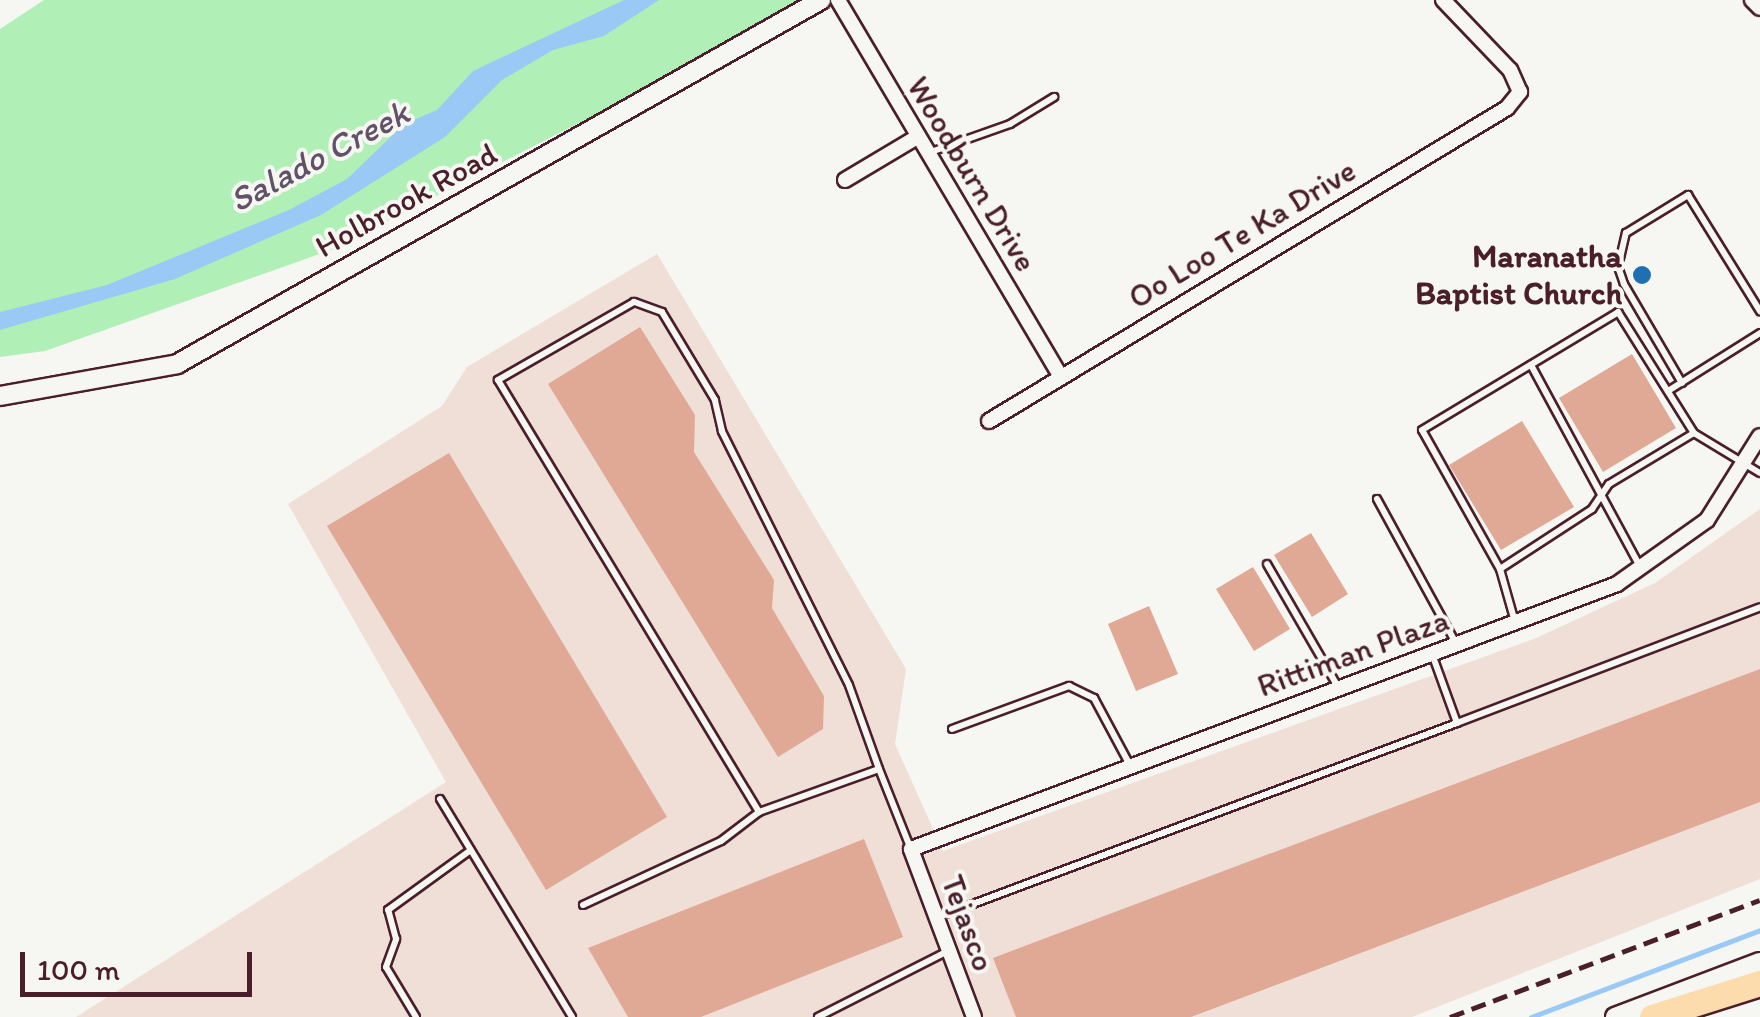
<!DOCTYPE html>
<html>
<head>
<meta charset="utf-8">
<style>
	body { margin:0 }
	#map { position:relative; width:1760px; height:1017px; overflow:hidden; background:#f6f6f2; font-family:Itim,sans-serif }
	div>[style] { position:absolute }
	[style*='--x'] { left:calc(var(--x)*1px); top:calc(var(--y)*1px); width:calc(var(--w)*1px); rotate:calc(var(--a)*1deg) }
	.built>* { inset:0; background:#efdfd6 }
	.green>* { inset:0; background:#b0f0b7 }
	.water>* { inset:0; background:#9ac9f5 }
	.stream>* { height:5px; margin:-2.5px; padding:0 2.5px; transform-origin:2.5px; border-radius:2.5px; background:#9ac9f5 }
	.building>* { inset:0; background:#dfa995 }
	.roads { filter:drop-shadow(2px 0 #4a1f2b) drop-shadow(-2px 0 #4a1f2b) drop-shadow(0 2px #4a1f2b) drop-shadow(0 -2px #4a1f2b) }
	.service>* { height:6px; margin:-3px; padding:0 3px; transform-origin:3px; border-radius:3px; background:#f6f6f2 }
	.minor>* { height:14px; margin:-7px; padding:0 7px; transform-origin:7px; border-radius:7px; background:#f6f6f2 }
	.tertiary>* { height:18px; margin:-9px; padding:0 9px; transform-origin:9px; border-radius:9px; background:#f6f6f2 }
	.secondary>* { height:18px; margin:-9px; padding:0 9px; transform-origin:9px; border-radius:9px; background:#f6f6f2 }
	.motorway>* { height:25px; margin:-12.5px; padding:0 12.5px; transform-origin:12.5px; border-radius:12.5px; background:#fcdcac }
	.rail>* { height:5px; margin-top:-2.5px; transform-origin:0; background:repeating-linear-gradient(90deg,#4a1f2b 0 15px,transparent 0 23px) }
	.dots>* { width:28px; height:28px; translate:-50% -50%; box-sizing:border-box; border:5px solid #f6f6f2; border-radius:50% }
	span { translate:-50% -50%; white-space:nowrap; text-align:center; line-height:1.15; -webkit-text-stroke:8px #f6f6f2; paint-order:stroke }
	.street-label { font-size:32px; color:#4a1f2b }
	.poi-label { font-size:32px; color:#4a1f2b; font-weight:700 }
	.right { translate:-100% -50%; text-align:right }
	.water-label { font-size:35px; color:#625268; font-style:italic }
	.scale { position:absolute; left:20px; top:952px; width:232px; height:45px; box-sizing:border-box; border:5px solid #4a1f2b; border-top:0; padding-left:12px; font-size:30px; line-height:35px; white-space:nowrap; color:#4a1f2b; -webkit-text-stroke:8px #f6f6f2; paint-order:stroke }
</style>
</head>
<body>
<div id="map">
	<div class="built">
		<div style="clip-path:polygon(657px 254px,906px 669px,895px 744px,943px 851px,1534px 639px,1655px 583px,1760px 509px,1760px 879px,1412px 1017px,76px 1017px,446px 782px,288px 504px,442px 406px,467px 367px)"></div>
	</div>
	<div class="green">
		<div style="clip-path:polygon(44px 0,819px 0,331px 250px,45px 351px,0 357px,0 29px)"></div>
	</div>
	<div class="water">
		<div style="clip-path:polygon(624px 0,659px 0,604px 36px,553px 50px,502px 80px,445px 137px,321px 215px,175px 279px,0 330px,0 312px,107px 285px,289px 210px,347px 179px,404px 124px,437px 110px,473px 71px)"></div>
	</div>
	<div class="stream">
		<div style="--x:1531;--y:1017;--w:245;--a:-20.8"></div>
	</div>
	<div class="building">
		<div style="clip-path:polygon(640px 327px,695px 415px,694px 452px,774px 580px,772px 608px,824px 696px,823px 729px,778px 757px,548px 384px)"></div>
		<div style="clip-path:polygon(1632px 354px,1676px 428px,1603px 472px,1559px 398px)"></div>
		<div style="clip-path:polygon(1522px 421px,1574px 507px,1501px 550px,1449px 465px)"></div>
		<div style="clip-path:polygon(449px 453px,667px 817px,546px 890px,327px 526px)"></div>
		<div style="clip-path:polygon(1311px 533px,1348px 594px,1312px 617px,1274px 555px)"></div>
		<div style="clip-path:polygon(1253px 567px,1290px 629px,1254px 651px,1216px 589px)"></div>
		<div style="clip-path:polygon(1149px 606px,1178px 674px,1136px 691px,1108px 624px)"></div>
		<div style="clip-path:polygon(1760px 669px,1760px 802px,1191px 1017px,1016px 1017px,993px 958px)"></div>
		<div style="clip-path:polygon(864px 839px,903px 937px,701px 1017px,628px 1017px,588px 948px)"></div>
	</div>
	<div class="roads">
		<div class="service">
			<div style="--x:928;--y:153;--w:87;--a:-19.5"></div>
			<div style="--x:1010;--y:124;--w:52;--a:-31.5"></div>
			<div style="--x:1531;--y:365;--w:227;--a:61.6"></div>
			<div style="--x:1682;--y:383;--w:115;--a:-120.4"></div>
			<div style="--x:1624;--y:284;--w:18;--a:-109"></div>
			<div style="--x:1618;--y:267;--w:35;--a:-77"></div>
			<div style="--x:1626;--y:233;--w:73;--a:-31.5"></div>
			<div style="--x:1688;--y:195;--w:137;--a:58.2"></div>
			<div style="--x:1668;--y:391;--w:109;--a:-32.2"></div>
			<div style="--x:1377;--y:499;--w:164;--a:61.3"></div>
			<div style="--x:1267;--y:564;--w:142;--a:60"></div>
			<div style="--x:1500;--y:569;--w:110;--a:-33.1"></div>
			<div style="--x:1592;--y:509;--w:30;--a:-56"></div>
			<div style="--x:1609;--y:484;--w:99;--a:-31"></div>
			<div style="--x:1515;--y:622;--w:55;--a:-105.8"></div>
			<div style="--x:1500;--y:569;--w:159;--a:-119.3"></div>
			<div style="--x:1422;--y:430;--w:229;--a:-31"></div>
			<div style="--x:1618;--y:312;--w:143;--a:57.9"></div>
			<div style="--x:1694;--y:433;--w:77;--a:31.2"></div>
			<div style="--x:1457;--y:723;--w:324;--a:-20.9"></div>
			<div style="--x:952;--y:729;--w:125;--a:-20.2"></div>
			<div style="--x:1069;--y:686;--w:28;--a:26"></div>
			<div style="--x:1094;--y:698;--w:76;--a:61.8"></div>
			<div style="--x:879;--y:769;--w:89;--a:-109.7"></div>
			<div style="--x:849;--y:685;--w:284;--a:-116.6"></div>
			<div style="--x:722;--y:431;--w:32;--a:-103"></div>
			<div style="--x:715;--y:400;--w:103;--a:-121.1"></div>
			<div style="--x:662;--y:312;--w:30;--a:-160"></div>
			<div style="--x:634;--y:302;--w:157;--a:150.2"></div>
			<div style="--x:498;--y:380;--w:505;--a:58.86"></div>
			<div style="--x:759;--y:812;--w:127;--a:-19.7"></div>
			<div style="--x:879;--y:769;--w:84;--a:68.3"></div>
			<div style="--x:440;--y:799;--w:255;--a:58.8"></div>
			<div style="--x:583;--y:905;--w:152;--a:-24.9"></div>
			<div style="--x:721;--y:841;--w:48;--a:-37.3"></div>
			<div style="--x:938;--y:917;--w:554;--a:-20.5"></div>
			<div style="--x:1457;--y:723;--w:73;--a:-109.9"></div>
			<div style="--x:416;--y:1017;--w:58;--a:-121"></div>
			<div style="--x:386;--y:967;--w:30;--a:-70"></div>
			<div style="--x:396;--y:939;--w:30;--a:-105"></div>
			<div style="--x:388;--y:910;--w:102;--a:-35.9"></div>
			<div style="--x:818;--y:1017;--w:146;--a:-26.9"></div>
		</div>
		<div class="minor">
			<div style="--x:838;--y:0;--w:436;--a:59.4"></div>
			<div style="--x:1752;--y:0;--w:11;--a:45"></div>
			<div style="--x:845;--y:180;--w:84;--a:-30.8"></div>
			<div style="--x:989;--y:421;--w:605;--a:-31.14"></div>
			<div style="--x:1507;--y:108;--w:21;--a:-51"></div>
			<div style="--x:1520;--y:92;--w:24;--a:-114"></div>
			<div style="--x:1510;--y:70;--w:97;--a:-133.7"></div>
			<div style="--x:974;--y:1017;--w:179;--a:-110.6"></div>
			<div style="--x:911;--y:849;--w:754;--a:-20.57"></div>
			<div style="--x:1617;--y:584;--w:110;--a:-35.4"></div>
			<div style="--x:1707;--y:520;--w:99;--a:-57.8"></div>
		</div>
		<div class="tertiary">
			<div style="--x:0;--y:396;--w:180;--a:-10.2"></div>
			<div style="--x:177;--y:364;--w:740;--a:-29.48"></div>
		</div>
		<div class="secondary">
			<div style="--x:1615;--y:1017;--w:155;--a:-20.8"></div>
		</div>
		<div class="motorway">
			<div style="--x:1652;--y:1017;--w:113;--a:-17.5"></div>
		</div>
	</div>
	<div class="rail">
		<div style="--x:1450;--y:1017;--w:331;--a:-20.7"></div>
	</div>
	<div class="dots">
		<div style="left:1642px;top:275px;background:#1f6fb2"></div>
	</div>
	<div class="street-label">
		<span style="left:972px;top:174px;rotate:59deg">Woodburn Drive</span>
		<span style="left:406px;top:200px;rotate:-29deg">Holbrook Road</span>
		<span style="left:1242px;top:234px;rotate:-31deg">Oo Loo Te Ka Drive</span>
		<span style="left:1353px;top:653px;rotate:-20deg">Rittiman Plaza</span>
		<span style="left:968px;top:923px;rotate:70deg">Tejasco</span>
	</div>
	<div class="poi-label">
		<span class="right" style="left:1622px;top:275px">Maranatha<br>Baptist Church</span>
	</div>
	<div class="water-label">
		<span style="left:319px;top:156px;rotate:-28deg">Salado Creek</span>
	</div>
	<div class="scale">100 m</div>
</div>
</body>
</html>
